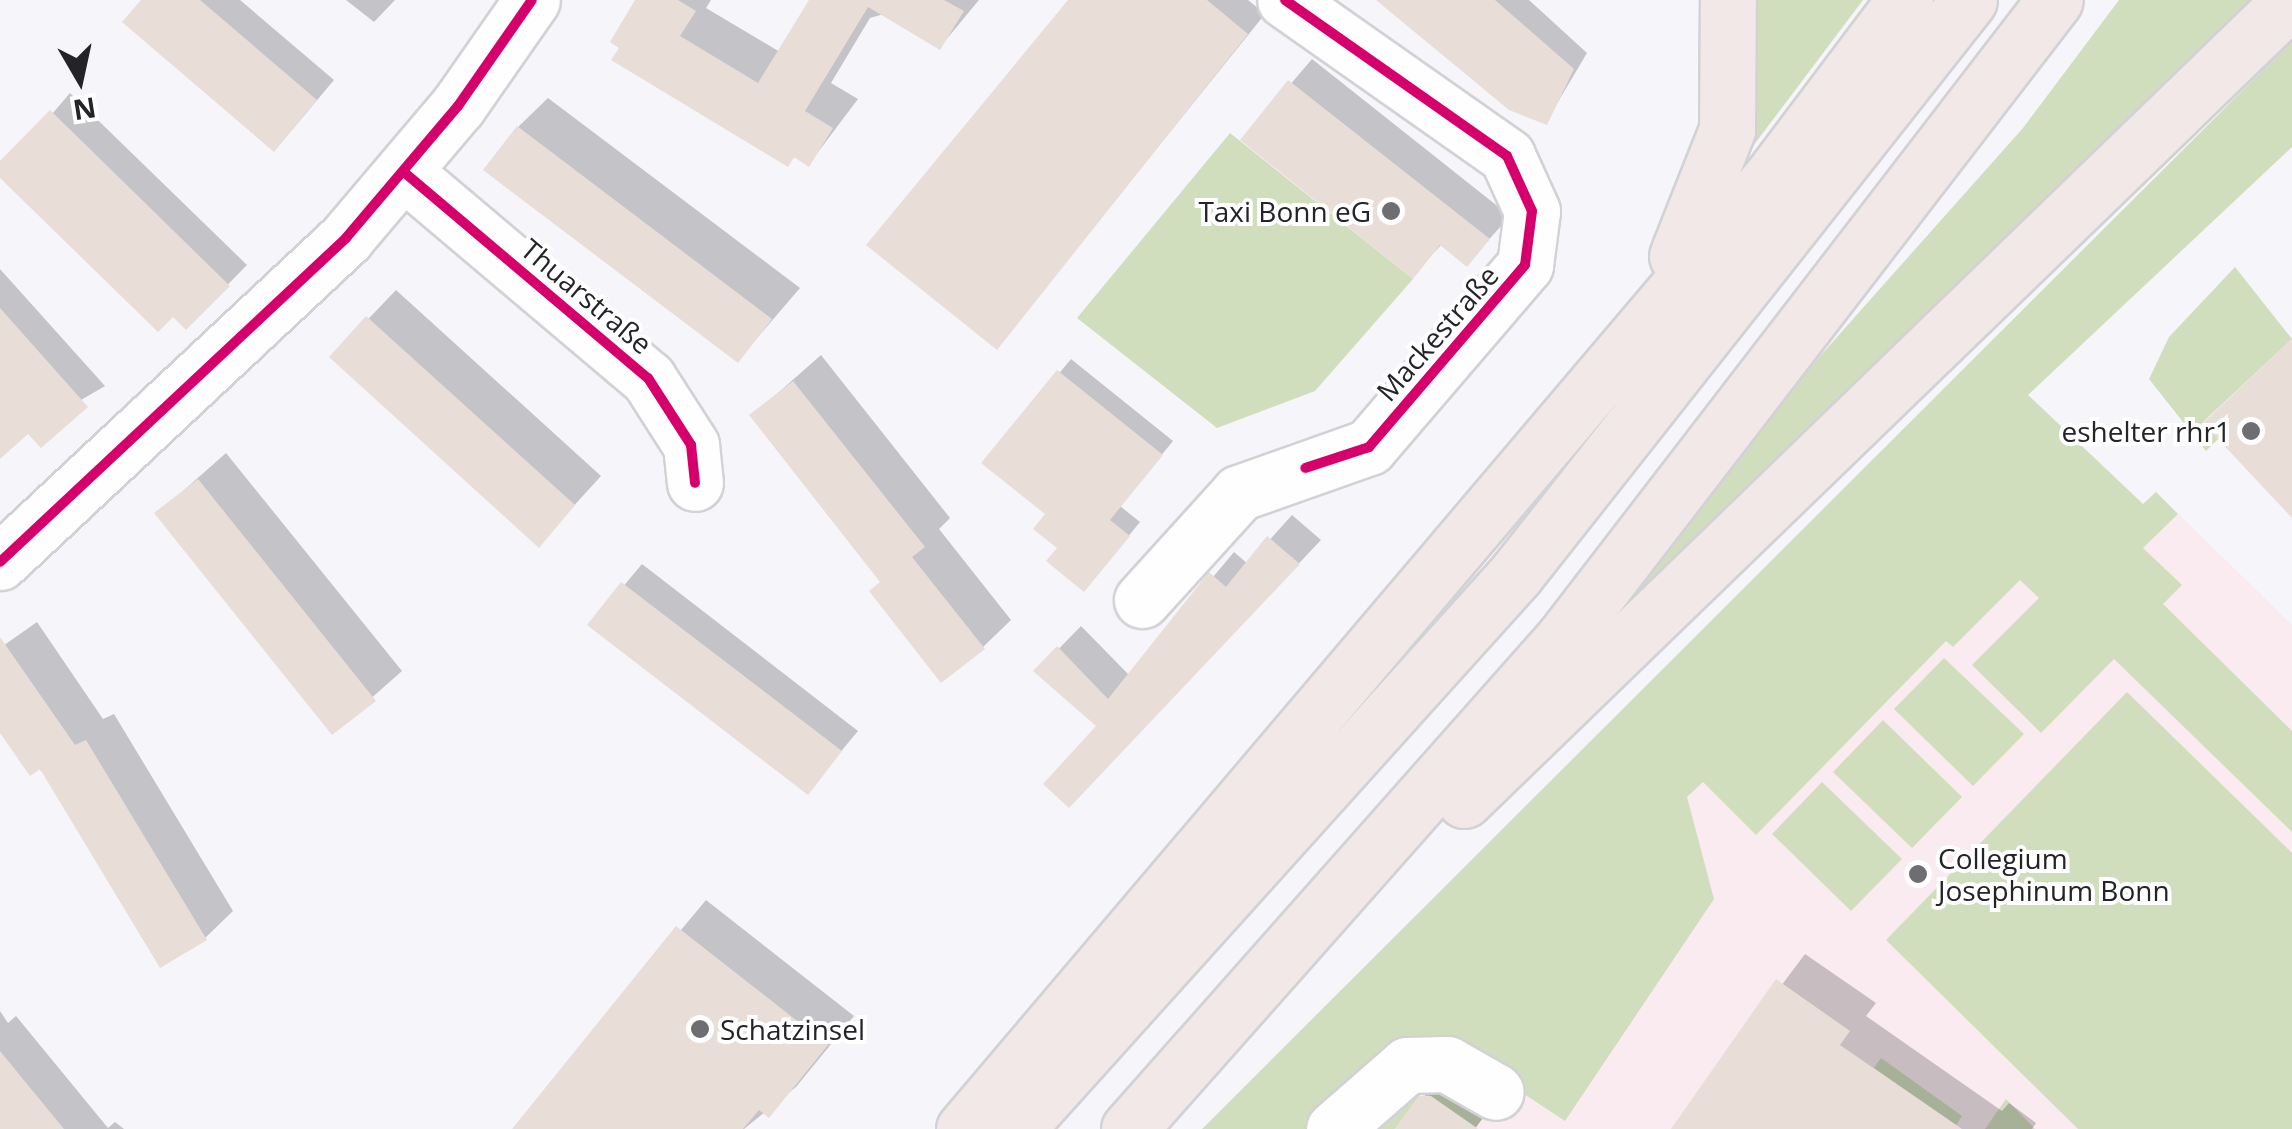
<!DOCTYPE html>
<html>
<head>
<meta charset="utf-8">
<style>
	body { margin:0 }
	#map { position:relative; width:2292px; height:1129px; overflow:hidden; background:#f5f5fa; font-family:"Open Sans",sans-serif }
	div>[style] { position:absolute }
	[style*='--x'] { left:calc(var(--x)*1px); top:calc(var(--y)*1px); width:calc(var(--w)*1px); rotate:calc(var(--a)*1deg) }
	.education>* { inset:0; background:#f9ebef }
	.green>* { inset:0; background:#d1debd }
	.shadow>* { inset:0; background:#0003 }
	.building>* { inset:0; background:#e8ddd7 }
	.roads { filter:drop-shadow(2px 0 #d2d2d6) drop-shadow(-2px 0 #d2d2d6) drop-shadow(0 2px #d2d2d6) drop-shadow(0 -2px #d2d2d6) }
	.minor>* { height:55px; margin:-27.5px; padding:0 27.5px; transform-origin:27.5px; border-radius:27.5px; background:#fefefe }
	.highway>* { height:55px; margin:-27.5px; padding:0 27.5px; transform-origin:27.5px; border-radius:27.5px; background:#f1e8e7 }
	.cycleway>* { height:10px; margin:-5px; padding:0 5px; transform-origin:5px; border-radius:5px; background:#d6006c }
	.dots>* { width:28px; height:28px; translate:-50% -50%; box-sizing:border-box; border:5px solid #fff; border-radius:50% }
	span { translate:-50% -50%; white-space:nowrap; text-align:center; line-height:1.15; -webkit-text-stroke:8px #fff; paint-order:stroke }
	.poi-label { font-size:28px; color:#242428 }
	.right { translate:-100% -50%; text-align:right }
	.left { translate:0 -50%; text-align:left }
	.street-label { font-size:28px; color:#242428 }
	.north { position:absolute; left:30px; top:30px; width:100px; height:100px; -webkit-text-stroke:8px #fff; paint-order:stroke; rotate:171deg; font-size:28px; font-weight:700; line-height:40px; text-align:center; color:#242428 }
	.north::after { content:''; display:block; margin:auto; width:35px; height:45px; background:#242428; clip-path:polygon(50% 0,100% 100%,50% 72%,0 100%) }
</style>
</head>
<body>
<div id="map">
	<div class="education">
		<div style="clip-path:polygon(2028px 395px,2143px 504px,2156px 492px,2292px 625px,2292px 1129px,1304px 1129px)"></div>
	</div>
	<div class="green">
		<div style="clip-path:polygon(1745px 0,1863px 0,1735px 170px)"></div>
		<div style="clip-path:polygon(2119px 0,2264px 0,1630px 616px,1609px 617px,1821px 355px,2023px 128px)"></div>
		<div style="clip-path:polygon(2292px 41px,2292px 147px,2028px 395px,2143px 504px,2156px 492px,2178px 514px,2143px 548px,2182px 585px,2163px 604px,2292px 731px,2292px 832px,2114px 659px,2041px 733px,1972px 665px,2039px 598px,2020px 580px,1953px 647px,1946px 641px,1756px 835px,1703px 782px,1687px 797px,1714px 899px,1565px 1121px,1465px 1055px,1317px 1129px,1202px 1129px)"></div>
		<div style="clip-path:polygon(1230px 133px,1413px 279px,1315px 391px,1217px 428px,1077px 318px)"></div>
		<div style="clip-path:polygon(2235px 267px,2292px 339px,2203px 422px,2218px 439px,2206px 451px,2149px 379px,2169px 337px)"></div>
		<div style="clip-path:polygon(1944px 658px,2024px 734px,1973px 786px,1894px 709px)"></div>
		<div style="clip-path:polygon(2127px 692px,2292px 853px,2292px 1129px,2078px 1129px,1886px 940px)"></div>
		<div style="clip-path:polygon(1883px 720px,1962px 797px,1912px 848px,1833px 772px)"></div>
		<div style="clip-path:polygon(1822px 782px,1902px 859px,1851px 911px,1772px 834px)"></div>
		<div style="clip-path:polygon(1881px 1058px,1962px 1116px,1956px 1125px,1874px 1068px)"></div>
		<div style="clip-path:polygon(1414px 1076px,1490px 1108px,1476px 1127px,1423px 1091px,1395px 1129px,1350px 1129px)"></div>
		<div style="clip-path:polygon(2006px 1099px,2035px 1129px,1985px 1129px)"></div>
	</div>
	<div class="shadow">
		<div style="clip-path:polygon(144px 0,240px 0,334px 80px,292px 130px)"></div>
		<div style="clip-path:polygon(346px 0,395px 0,374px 22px)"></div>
		<div style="clip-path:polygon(638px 0,711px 0,706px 8px,780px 52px,812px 0,979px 0,940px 47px,884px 14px,870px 18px,831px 83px,858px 99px,809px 164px,796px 155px,788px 164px)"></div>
		<div style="clip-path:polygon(1071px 0,1248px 0,1265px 14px,997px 347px)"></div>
		<div style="clip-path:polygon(1382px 0,1529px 0,1587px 53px,1546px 122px)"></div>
		<div style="clip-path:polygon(1312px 59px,1510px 216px,1467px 264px,1442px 244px,1413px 275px,1243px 140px)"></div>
		<div style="clip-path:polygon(70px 93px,247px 265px,186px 327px,0 175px)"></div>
		<div style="clip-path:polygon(548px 98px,800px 288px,738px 360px,518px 127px)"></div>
		<div style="clip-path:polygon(0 269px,105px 386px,28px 431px,0 431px)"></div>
		<div style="clip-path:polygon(396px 290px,601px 476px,539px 544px,332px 357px)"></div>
		<div style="clip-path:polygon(821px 355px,950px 518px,939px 529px,1011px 620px,983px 647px,882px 581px,753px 415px)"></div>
		<div style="clip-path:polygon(1071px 359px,1173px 441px,1120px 506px,1140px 522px,1096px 576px,1060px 548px,1048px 514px,985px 463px)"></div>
		<div style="clip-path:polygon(226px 453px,402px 671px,333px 732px,157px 514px)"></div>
		<div style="clip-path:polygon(1292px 515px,1321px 540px,1092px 782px,1100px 726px,1037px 671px,1081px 626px,1130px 676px,1234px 552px,1248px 564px)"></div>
		<div style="clip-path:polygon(642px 564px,858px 731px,808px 791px,591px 625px)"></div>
		<div style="clip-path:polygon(37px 622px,103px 719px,114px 714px,233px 911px,205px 938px,0 729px,0 648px)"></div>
		<div style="clip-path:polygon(706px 900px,854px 1016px,796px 1087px,744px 1129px,515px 1129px)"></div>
		<div style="clip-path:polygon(1805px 954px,1876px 1003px,1866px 1016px,2002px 1111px,2009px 1103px,2036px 1123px,2032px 1129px,1674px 1129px)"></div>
		<div style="clip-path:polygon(0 1011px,8px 1023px,16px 1016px,108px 1128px,115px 1122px,124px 1129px,0 1129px)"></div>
		<div style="clip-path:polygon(1430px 1089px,1483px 1118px,1475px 1129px,1399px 1129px)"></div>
	</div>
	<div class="building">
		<div style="clip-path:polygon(141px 0,200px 0,317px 100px,274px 152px,122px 22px)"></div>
		<div style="clip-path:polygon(635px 0,678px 0,696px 11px,680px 36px,758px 83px,809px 0,944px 0,964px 11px,940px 50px,868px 7px,805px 111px,833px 128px,809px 167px,794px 157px,788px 167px,611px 60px,619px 48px,610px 42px)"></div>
		<div style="clip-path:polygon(1068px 0,1207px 0,1248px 34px,997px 350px,866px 245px)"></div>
		<div style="clip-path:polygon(1376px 0,1495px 0,1574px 69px,1547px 125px,1509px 110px)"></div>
		<div style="clip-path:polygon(1288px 80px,1490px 239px,1467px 267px,1440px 245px,1413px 279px,1240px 140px)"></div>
		<div style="clip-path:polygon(50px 110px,230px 286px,186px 330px,173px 317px,158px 332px,0 178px,0 161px)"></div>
		<div style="clip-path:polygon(517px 126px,772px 319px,738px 363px,483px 170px)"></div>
		<div style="clip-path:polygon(0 308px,88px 407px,41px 448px,28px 434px,0 459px)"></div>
		<div style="clip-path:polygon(366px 316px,575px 505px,539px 548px,329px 357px)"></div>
		<div style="clip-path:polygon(2292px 339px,2292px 518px,2203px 423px)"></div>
		<div style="clip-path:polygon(1057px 370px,1163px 455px,1110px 520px,1130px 536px,1084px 592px,1046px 561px,1057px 548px,1033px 529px,1045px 514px,981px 463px)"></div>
		<div style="clip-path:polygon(793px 381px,925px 547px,912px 557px,985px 649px,941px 683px,869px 591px,880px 582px,749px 415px)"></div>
		<div style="clip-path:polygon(198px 479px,376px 701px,332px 735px,154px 513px)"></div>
		<div style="clip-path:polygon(1267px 536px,1300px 564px,1069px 808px,1043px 784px,1096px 726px,1033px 671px,1057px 646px,1108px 699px,1209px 572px,1226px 587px)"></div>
		<div style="clip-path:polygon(621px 582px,842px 751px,808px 795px,587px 625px)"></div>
		<div style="clip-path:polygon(0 637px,75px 745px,86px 740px,207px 940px,160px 968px,40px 769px,30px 776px,0 733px)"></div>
		<div style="clip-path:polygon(676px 926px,828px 1045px,769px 1118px,759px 1110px,743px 1129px,512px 1129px)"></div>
		<div style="clip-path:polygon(1776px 979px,1850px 1031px,1840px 1045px,1962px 1129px,1671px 1129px)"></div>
		<div style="clip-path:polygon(0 1051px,27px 1084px,64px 1129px,0 1129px)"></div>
		<div style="clip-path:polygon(1419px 1096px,1431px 1096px,1478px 1129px,1395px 1129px)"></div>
	</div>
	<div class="roads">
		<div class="minor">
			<div style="--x:405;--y:173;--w:318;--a:40.2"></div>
			<div style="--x:648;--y:378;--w:80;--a:57.3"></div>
			<div style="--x:691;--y:445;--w:38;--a:84"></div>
			<div style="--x:0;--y:562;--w:474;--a:-43.1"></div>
			<div style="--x:346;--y:238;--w:173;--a:-49.7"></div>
			<div style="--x:458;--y:106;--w:129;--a:-55.1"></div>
			<div style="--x:1142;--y:600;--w:144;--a:-47.8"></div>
			<div style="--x:1239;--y:493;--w:138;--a:-19.5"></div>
			<div style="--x:1369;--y:447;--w:240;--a:-49.4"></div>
			<div style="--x:1525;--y:265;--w:54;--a:-82.6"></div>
			<div style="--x:1532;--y:211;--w:60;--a:-114.4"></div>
			<div style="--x:1507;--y:156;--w:271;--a:-144.9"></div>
			<div style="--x:1334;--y:1129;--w:97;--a:-41.2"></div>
			<div style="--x:1407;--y:1065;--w:40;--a:-1.4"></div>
			<div style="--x:1447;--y:1064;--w:56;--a:29.7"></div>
		</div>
		<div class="highway">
			<div style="--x:1677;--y:256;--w:136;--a:-68.4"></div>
			<div style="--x:1727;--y:130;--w:130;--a:-89.6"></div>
			<div style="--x:1464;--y:800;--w:1151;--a:-44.05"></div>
			<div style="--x:964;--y:1129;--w:1246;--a:-49.69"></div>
			<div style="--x:1770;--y:179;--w:224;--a:-53"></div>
			<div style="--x:1016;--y:1129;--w:747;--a:-47.98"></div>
			<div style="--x:1516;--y:574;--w:731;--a:-51.72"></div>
			<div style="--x:1129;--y:1129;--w:655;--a:-48.47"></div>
			<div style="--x:1563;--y:639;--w:806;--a:-52.41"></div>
		</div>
	</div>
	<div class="cycleway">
		<div style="--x:1285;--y:0;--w:271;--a:35.1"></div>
		<div style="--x:1507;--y:156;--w:60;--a:65.6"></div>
		<div style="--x:1532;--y:211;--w:54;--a:97.4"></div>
		<div style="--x:1525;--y:265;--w:240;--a:130.6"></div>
		<div style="--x:1369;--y:447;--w:67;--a:161.8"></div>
		<div style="--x:405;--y:173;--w:318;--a:40.2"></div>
		<div style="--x:648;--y:378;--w:80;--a:57.3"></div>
		<div style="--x:691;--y:445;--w:38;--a:84"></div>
		<div style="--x:0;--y:562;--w:474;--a:-43.1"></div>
		<div style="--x:346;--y:238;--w:173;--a:-49.7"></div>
		<div style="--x:458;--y:106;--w:129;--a:-55.1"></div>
	</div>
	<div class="dots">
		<div style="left:1391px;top:211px;background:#6d6d72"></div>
		<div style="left:2251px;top:431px;background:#6d6d72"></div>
		<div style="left:1918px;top:874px;background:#6d6d72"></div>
		<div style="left:700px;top:1029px;background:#6d6d72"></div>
	</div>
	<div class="poi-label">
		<span class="right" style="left:1371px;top:211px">Taxi Bonn eG</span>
		<span class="right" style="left:2231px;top:431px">eshelter rhr1</span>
		<span class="left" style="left:1938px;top:874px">Collegium<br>Josephinum Bonn</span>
		<span class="left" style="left:720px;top:1029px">Schatzinsel</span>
	</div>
	<div class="street-label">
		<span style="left:587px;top:296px;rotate:40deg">Thuarstraße</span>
		<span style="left:1437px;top:333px;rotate:-49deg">Mackestraße</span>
	</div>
	<div class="north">N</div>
</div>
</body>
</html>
